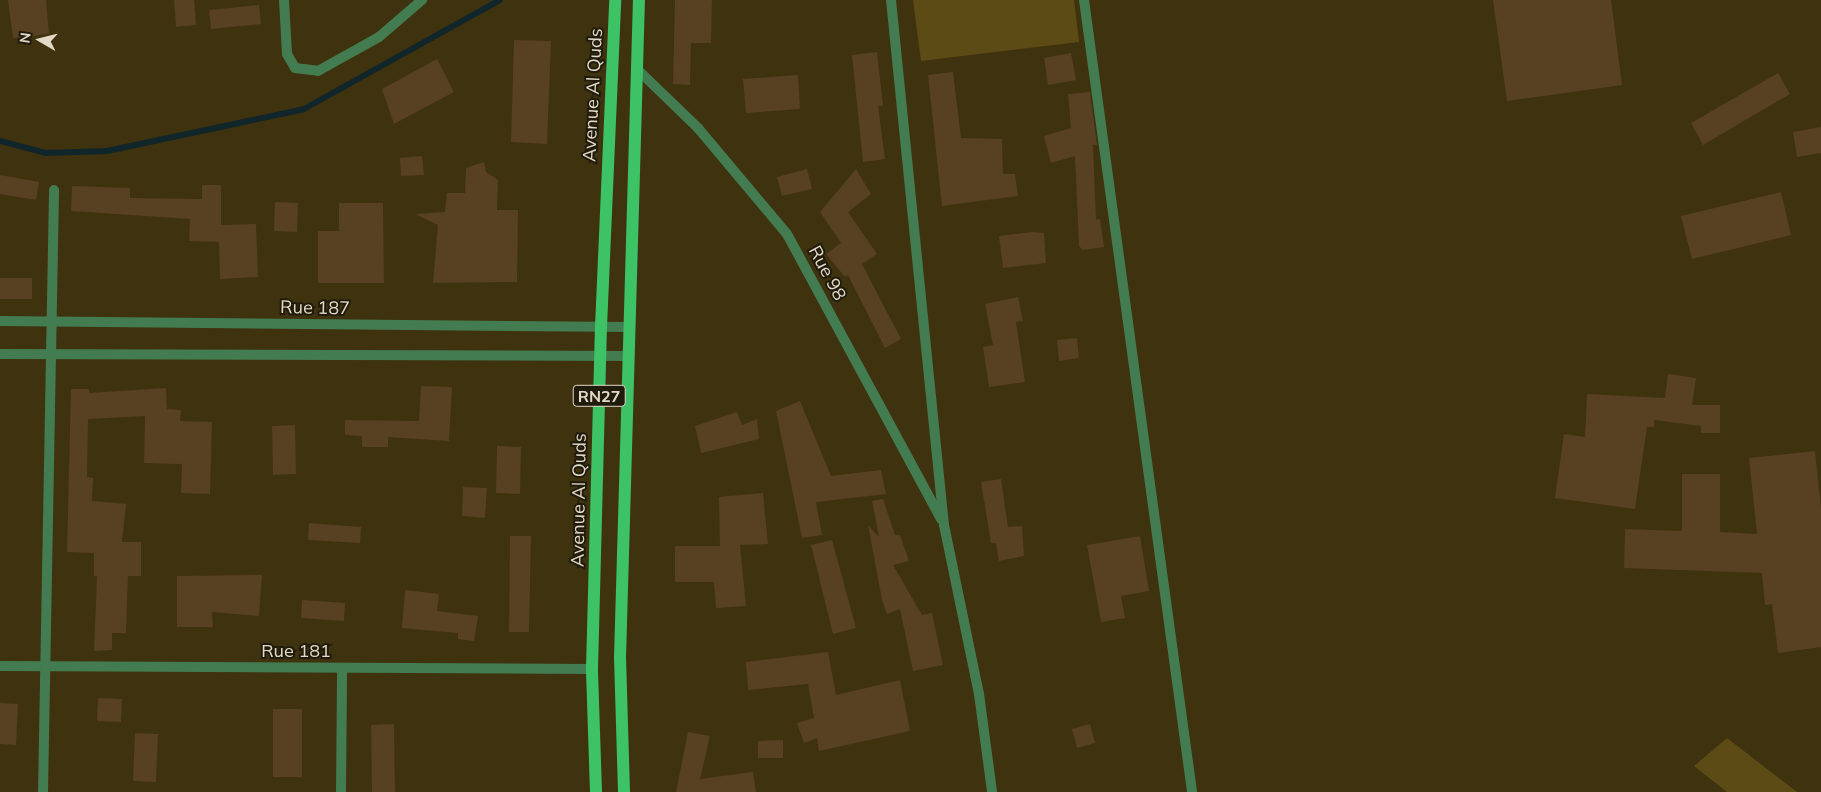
<!DOCTYPE html>
<html>
<head>
<meta charset="utf-8">
<style>
	body { margin:0 }
	#map { position:relative; width:1821px; height:792px; overflow:hidden; background:#3f320e; font-family:Mulish,sans-serif }
	div>[style] { position:absolute }
	[style*='--x'] { left:calc(var(--x)*1px); top:calc(var(--y)*1px); width:calc(var(--w)*1px); rotate:calc(var(--a)*1deg) }
	.green>* { inset:0; background:#5d4b16 }
	.stream>* { height:6px; margin:-3px; padding:0 3px; transform-origin:3px; border-radius:3px; background:#10262a }
	.building>* { inset:0; background:#584023 }
	.minor>* { height:10px; margin:-5px; padding:0 5px; transform-origin:5px; border-radius:5px; background:#437c50 }
	.tertiary>* { height:10px; margin:-5px; padding:0 5px; transform-origin:5px; border-radius:5px; background:#437c50 }
	.primary>* { height:12px; margin:-6px; padding:0 6px; transform-origin:6px; border-radius:6px; background:#3ec266 }
	span { translate:-50% -50%; white-space:nowrap; text-align:center; line-height:1.15; -webkit-text-stroke:4px #201b0c; paint-order:stroke }
	.shield-label span { padding:1px 4px; background:#201b0c; border:1px solid; border-radius:4px; -webkit-text-stroke-width:0 }
	.shield-label { font-size:16px; color:#e2dac7; font-weight:700 }
	.street-label { font-size:18px; color:#e2dac7 }
	.north { position:absolute; left:15px; top:15px; width:50px; height:50px; -webkit-text-stroke:4px #201b0c; paint-order:stroke; rotate:278deg; font-size:14px; font-weight:700; line-height:20px; text-align:center; color:#e2dac7 }
	.north::after { content:''; display:block; margin:auto; width:18px; height:22px; background:#e2dac7; clip-path:polygon(50% 0,100% 100%,50% 72%,0 100%) }
</style>
</head>
<body>
<div id="map">
	<div class="green">
		<div style="clip-path:polygon(913px 0,1074px 0,1079px 42px,921px 61px)"></div>
		<div style="clip-path:polygon(1727px 738px,1797px 792px,1727px 792px,1694px 766px)"></div>
	</div>
	<div class="stream">
		<div style="--x:0;--y:141;--w:48;--a:14.6"></div>
		<div style="--x:46;--y:153;--w:61;--a:-1.9"></div>
		<div style="--x:107;--y:151;--w:201;--a:-12"></div>
		<div style="--x:304;--y:109;--w:224;--a:-29.1"></div>
	</div>
	<div class="building">
		<div style="clip-path:polygon(8px 0,46px 0,49px 34px,13px 38px)"></div>
		<div style="clip-path:polygon(174px 0,194px 0,196px 25px,176px 27px)"></div>
		<div style="clip-path:polygon(675px 0,712px 0,711px 43px,691px 43px,690px 85px,673px 84px)"></div>
		<div style="clip-path:polygon(1493px 0,1611px 0,1622px 85px,1507px 101px)"></div>
		<div style="clip-path:polygon(259px 5px,261px 24px,211px 29px,209px 10px)"></div>
		<div style="clip-path:polygon(514px 40px,551px 41px,547px 144px,511px 142px)"></div>
		<div style="clip-path:polygon(877px 52px,883px 106px,878px 106px,885px 159px,863px 162px,852px 55px)"></div>
		<div style="clip-path:polygon(1071px 53px,1076px 80px,1048px 85px,1044px 58px)"></div>
		<div style="clip-path:polygon(437px 59px,454px 92px,394px 124px,382px 89px)"></div>
		<div style="clip-path:polygon(953px 72px,961px 138px,1002px 139px,1003px 174px,1015px 174px,1018px 196px,942px 206px,928px 75px)"></div>
		<div style="clip-path:polygon(1778px 73px,1790px 94px,1703px 145px,1691px 123px)"></div>
		<div style="clip-path:polygon(798px 75px,800px 109px,746px 113px,743px 79px)"></div>
		<div style="clip-path:polygon(1090px 92px,1097px 145px,1093px 145px,1096px 220px,1100px 219px,1104px 247px,1083px 250px,1079px 246px,1075px 156px,1051px 163px,1044px 136px,1071px 128px,1068px 94px)"></div>
		<div style="clip-path:polygon(1821px 127px,1821px 153px,1797px 157px,1793px 132px)"></div>
		<div style="clip-path:polygon(422px 156px,424px 175px,401px 176px,400px 158px)"></div>
		<div style="clip-path:polygon(484px 162px,486px 172px,498px 180px,497px 210px,518px 210px,517px 282px,433px 283px,438px 225px,415px 214px,445px 212px,447px 193px,465px 193px,466px 168px)"></div>
		<div style="clip-path:polygon(807px 169px,812px 189px,782px 196px,777px 177px)"></div>
		<div style="clip-path:polygon(856px 169px,871px 194px,848px 212px,877px 254px,862px 264px,901px 339px,885px 348px,848px 275px,845px 277px,826px 254px,841px 243px,820px 212px)"></div>
		<div style="clip-path:polygon(0 175px,39px 182px,36px 200px,0 194px)"></div>
		<div style="clip-path:polygon(202px 185px,221px 185px,221px 225px,256px 224px,258px 277px,220px 279px,219px 242px,189px 241px,190px 219px,71px 211px,72px 186px,130px 188px,130px 198px,202px 199px)"></div>
		<div style="clip-path:polygon(1781px 192px,1791px 235px,1692px 259px,1681px 216px)"></div>
		<div style="clip-path:polygon(275px 202px,298px 203px,297px 232px,274px 231px)"></div>
		<div style="clip-path:polygon(339px 203px,383px 203px,384px 283px,318px 283px,318px 231px,339px 231px)"></div>
		<div style="clip-path:polygon(1033px 232px,1044px 233px,1046px 263px,1003px 268px,999px 236px)"></div>
		<div style="clip-path:polygon(0 278px,32px 278px,32px 299px,0 299px)"></div>
		<div style="clip-path:polygon(1018px 297px,1023px 321px,1016px 322px,1025px 382px,989px 387px,983px 347px,993px 345px,985px 304px)"></div>
		<div style="clip-path:polygon(1077px 338px,1079px 358px,1059px 361px,1057px 340px)"></div>
		<div style="clip-path:polygon(1668px 374px,1696px 378px,1692px 405px,1720px 405px,1720px 433px,1701px 433px,1701px 426px,1654px 420px,1654px 427px,1647px 427px,1635px 509px,1555px 498px,1564px 434px,1585px 437px,1587px 394px,1665px 398px)"></div>
		<div style="clip-path:polygon(421px 386px,452px 387px,449px 441px,388px 437px,388px 447px,362px 447px,362px 436px,345px 435px,345px 420px,419px 421px)"></div>
		<div style="clip-path:polygon(166px 388px,167px 409px,181px 410px,180px 421px,212px 422px,210px 494px,181px 493px,182px 464px,144px 463px,145px 416px,88px 419px,87px 477px,93px 478px,92px 501px,126px 504px,122px 542px,141px 542px,141px 576px,128px 576px,126px 633px,112px 633px,112px 650px,94px 651px,97px 576px,94px 576px,94px 553px,67px 552px,71px 389px,89px 389px,89px 393px)"></div>
		<div style="clip-path:polygon(800px 401px,831px 476px,881px 470px,886px 494px,816px 502px,822px 535px,802px 538px,776px 411px)"></div>
		<div style="clip-path:polygon(737px 412px,742px 425px,757px 419px,759px 439px,701px 453px,695px 426px)"></div>
		<div style="clip-path:polygon(295px 425px,296px 474px,273px 475px,272px 426px)"></div>
		<div style="clip-path:polygon(497px 446px,521px 447px,520px 494px,496px 493px)"></div>
		<div style="clip-path:polygon(1815px 451px,1821px 508px,1821px 647px,1778px 653px,1772px 604px,1765px 605px,1762px 573px,1624px 568px,1625px 529px,1682px 531px,1682px 474px,1720px 474px,1720px 532px,1757px 534px,1749px 458px)"></div>
		<div style="clip-path:polygon(1001px 479px,1008px 527px,1022px 526px,1024px 556px,999px 561px,996px 543px,991px 543px,981px 482px)"></div>
		<div style="clip-path:polygon(463px 487px,487px 488px,485px 518px,462px 516px)"></div>
		<div style="clip-path:polygon(763px 493px,768px 544px,740px 545px,746px 606px,716px 608px,714px 582px,675px 582px,675px 546px,720px 546px,719px 497px)"></div>
		<div style="clip-path:polygon(883px 499px,895px 535px,900px 535px,909px 561px,893px 565px,922px 615px,932px 613px,943px 665px,913px 671px,900px 609px,887px 614px,882px 600px,868px 525px,879px 537px,872px 501px)"></div>
		<div style="clip-path:polygon(309px 523px,361px 527px,360px 543px,308px 540px)"></div>
		<div style="clip-path:polygon(510px 536px,531px 536px,529px 632px,509px 632px)"></div>
		<div style="clip-path:polygon(1140px 536px,1149px 591px,1121px 596px,1125px 618px,1101px 622px,1087px 545px)"></div>
		<div style="clip-path:polygon(832px 540px,856px 628px,833px 634px,811px 545px)"></div>
		<div style="clip-path:polygon(262px 575px,259px 616px,212px 612px,213px 627px,177px 627px,177px 576px)"></div>
		<div style="clip-path:polygon(405px 590px,439px 594px,437px 611px,478px 616px,474px 641px,458px 639px,458px 633px,402px 628px)"></div>
		<div style="clip-path:polygon(302px 600px,345px 603px,344px 621px,301px 618px)"></div>
		<div style="clip-path:polygon(828px 652px,836px 695px,900px 680px,910px 731px,819px 751px,817px 738px,804px 743px,797px 723px,814px 718px,808px 684px,748px 690px,746px 662px)"></div>
		<div style="clip-path:polygon(98px 698px,122px 699px,121px 722px,97px 721px)"></div>
		<div style="clip-path:polygon(0 703px,18px 704px,16px 745px,0 744px)"></div>
		<div style="clip-path:polygon(273px 709px,302px 709px,302px 777px,273px 777px)"></div>
		<div style="clip-path:polygon(394px 724px,395px 792px,372px 792px,371px 725px)"></div>
		<div style="clip-path:polygon(1090px 724px,1095px 743px,1077px 748px,1072px 729px)"></div>
		<div style="clip-path:polygon(688px 732px,710px 736px,700px 779px,753px 772px,756px 792px,676px 792px)"></div>
		<div style="clip-path:polygon(135px 733px,158px 734px,156px 782px,133px 781px)"></div>
		<div style="clip-path:polygon(783px 740px,783px 758px,758px 758px,758px 741px)"></div>
	</div>
	<div class="minor">
		<div style="--x:284;--y:0;--w:54;--a:86.8"></div>
		<div style="--x:287;--y:54;--w:16;--a:60"></div>
		<div style="--x:295;--y:68;--w:23;--a:7"></div>
		<div style="--x:318;--y:71;--w:70;--a:-29.1"></div>
		<div style="--x:379;--y:37;--w:57;--a:-40.7"></div>
		<div style="--x:891;--y:0;--w:528;--a:84.24"></div>
		<div style="--x:944;--y:525;--w:173;--a:78.3"></div>
		<div style="--x:979;--y:694;--w:99;--a:82.4"></div>
		<div style="--x:1084;--y:0;--w:799;--a:82.23"></div>
		<div style="--x:637;--y:69;--w:85;--a:44"></div>
		<div style="--x:698;--y:128;--w:138;--a:50"></div>
		<div style="--x:787;--y:234;--w:324;--a:61.6"></div>
		<div style="--x:0;--y:666;--w:592;--a:0.29"></div>
		<div style="--x:43;--y:792;--w:602;--a:-88.95"></div>
		<div style="--x:341;--y:792;--w:124;--a:-89.5"></div>
	</div>
	<div class="tertiary">
		<div style="--x:0;--y:321;--w:630;--a:0.55"></div>
		<div style="--x:0;--y:354;--w:629;--a:0.18"></div>
	</div>
	<div class="primary">
		<div style="--x:596;--y:792;--w:123;--a:-91.9"></div>
		<div style="--x:592;--y:669;--w:342;--a:-88.5"></div>
		<div style="--x:601;--y:327;--w:327;--a:-87.5"></div>
		<div style="--x:624;--y:792;--w:134;--a:-91.7"></div>
		<div style="--x:620;--y:658;--w:658;--a:-88.35"></div>
	</div>
	<div class="shield-label">
		<span style="left:599px;top:396px">RN27</span>
	</div>
	<div class="street-label">
		<span style="left:593px;top:95px;rotate:-87deg">Avenue Al Quds</span>
		<span style="left:827px;top:273px;rotate:62deg">Rue 98</span>
		<span style="left:315px;top:308px;rotate:1deg">Rue 187</span>
		<span style="left:579px;top:500px;rotate:-89deg">Avenue Al Quds</span>
		<span style="left:296px;top:651px">Rue 181</span>
	</div>
	<div class="north">N</div>
</div>
</body>
</html>
